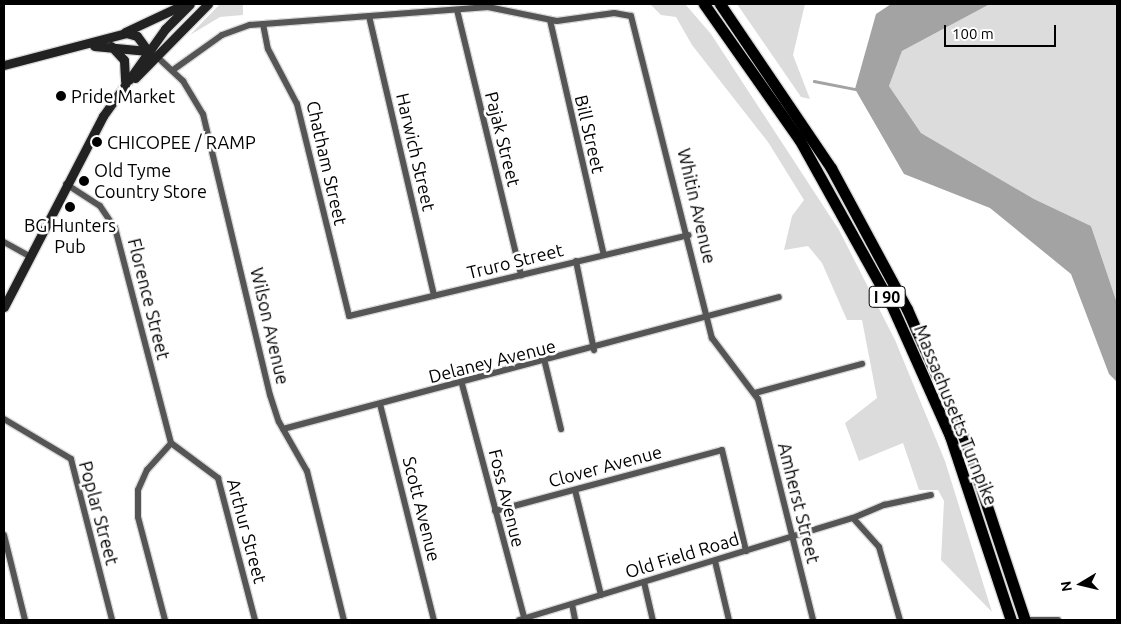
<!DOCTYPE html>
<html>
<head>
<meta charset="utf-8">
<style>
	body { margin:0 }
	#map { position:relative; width:1121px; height:624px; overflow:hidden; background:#fff; font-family:Ubuntu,sans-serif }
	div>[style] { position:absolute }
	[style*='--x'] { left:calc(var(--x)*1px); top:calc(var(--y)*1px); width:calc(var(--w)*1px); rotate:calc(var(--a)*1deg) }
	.green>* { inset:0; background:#dcdcdc }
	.water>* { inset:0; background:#a3a3a3 }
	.stream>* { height:2.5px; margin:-1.25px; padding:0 1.25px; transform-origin:1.25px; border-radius:1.25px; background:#a3a3a3 }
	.roads { filter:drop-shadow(1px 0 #dbdbdb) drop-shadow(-1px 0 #dbdbdb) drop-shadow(0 1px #dbdbdb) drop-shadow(0 -1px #dbdbdb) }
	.street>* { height:6px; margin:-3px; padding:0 3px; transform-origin:3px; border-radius:3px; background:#555 }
	.secondary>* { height:9px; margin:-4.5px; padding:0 4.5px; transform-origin:4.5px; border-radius:4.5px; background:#222 }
	.highway>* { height:11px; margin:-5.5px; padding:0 5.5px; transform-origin:5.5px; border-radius:5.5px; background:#000 }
	.dots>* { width:14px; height:14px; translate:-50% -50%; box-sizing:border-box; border:2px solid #fff; border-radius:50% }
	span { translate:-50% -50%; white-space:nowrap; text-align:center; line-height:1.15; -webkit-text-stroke:5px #fff; paint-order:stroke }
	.shield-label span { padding:1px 4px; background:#fff; border:1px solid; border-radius:4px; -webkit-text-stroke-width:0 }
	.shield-label { font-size:16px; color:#000; font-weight:700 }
	.poi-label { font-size:18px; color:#000 }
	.left { translate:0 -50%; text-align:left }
	.street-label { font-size:18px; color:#000 }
	.frame { position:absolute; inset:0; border:5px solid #000; pointer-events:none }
	.north { position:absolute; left:1056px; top:559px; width:50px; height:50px; -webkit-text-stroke:4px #fff; paint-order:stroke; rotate:261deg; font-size:14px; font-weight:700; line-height:20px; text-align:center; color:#000 }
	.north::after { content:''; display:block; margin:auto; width:18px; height:22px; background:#000; clip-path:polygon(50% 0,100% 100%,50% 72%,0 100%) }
	.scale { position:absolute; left:944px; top:25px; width:112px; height:22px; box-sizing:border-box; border:2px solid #000; border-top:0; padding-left:6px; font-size:15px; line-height:18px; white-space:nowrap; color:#000; -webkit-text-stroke:4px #fff; paint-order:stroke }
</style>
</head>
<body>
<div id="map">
	<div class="green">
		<div style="clip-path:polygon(220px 4px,243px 4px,243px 15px,220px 17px,190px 35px)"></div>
		<div style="clip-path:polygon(650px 4px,685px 4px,711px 34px,839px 230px,895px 340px,945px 461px,992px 612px,941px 560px,944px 501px,938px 490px,919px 490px,903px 443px,859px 461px,845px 423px,877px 398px,862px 320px,847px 320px,822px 263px,808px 246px,784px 250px,792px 216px,804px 200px,768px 142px,692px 45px,676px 17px,661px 15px)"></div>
		<div style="clip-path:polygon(737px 4px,805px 4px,793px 55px,810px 99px,801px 97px)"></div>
		<div style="clip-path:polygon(990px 4px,1117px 4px,1117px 303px,1091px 226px,1034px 199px,921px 133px,889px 86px,902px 51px)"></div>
	</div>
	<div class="water">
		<div style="clip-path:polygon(891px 4px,990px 4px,902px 51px,889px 86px,921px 133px,1034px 199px,1091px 226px,1117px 303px,1117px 382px,1109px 374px,1071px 274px,990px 208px,904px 174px,855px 89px,876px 14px)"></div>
	</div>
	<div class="stream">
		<div style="--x:814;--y:81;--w:42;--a:11"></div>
	</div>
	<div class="roads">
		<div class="street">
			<div style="--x:457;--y:10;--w:273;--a:76.4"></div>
			<div style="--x:369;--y:16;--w:287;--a:76.9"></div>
			<div style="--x:550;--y:20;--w:241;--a:77.1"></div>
			<div style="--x:263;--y:24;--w:25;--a:79"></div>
			<div style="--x:268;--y:49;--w:62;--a:62.2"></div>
			<div style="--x:297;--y:104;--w:218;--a:76.2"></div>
			<div style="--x:349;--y:316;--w:349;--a:-13.4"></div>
			<div style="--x:154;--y:54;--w:40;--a:43"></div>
			<div style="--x:183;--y:81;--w:39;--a:59"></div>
			<div style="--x:203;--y:114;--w:289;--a:76.6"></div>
			<div style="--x:270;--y:395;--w:28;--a:72"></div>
			<div style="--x:279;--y:422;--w:56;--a:60.3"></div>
			<div style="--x:307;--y:471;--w:154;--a:76.1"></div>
			<div style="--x:173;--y:70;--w:60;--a:-35.5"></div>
			<div style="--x:222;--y:35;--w:30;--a:-20"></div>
			<div style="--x:250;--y:25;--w:239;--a:-4.3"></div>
			<div style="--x:488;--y:7;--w:70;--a:11.5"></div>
			<div style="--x:557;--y:21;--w:58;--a:-8"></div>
			<div style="--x:614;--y:13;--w:17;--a:10"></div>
			<div style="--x:631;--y:16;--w:332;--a:75.9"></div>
			<div style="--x:712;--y:338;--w:76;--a:53"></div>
			<div style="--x:758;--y:399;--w:228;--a:76"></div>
			<div style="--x:66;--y:184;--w:40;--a:32.9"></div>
			<div style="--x:100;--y:206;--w:27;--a:56"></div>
			<div style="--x:115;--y:228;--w:222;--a:75.4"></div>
			<div style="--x:4;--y:242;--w:29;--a:29"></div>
			<div style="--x:576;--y:261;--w:91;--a:78.6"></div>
			<div style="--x:545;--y:363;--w:68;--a:76.4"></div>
			<div style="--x:462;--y:384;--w:244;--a:75.1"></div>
			<div style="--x:755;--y:393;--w:111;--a:-15.2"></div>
			<div style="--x:380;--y:404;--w:223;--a:76"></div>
			<div style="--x:4;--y:419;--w:78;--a:30.8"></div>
			<div style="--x:71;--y:459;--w:166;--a:75.7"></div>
			<div style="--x:283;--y:429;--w:513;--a:-14.9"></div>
			<div style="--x:171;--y:443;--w:59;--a:36.7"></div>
			<div style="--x:218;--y:478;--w:147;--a:75.4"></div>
			<div style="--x:575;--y:490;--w:108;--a:76.1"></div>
			<div style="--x:495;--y:511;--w:235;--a:-15"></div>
			<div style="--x:722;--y:450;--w:104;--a:76.6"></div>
			<div style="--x:853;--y:518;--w:39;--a:48"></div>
			<div style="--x:879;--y:547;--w:76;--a:74"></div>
			<div style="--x:4;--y:535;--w:88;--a:76.1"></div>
			<div style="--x:715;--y:561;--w:61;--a:76.7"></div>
			<div style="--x:644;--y:582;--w:39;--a:77"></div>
			<div style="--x:572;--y:604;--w:16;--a:79"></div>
			<div style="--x:165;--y:620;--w:106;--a:-104.7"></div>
			<div style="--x:138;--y:517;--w:27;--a:-90"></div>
			<div style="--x:138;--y:490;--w:22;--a:-66"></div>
			<div style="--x:147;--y:470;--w:36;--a:-48"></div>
			<div style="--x:519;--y:620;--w:349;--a:-17"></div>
			<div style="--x:853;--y:518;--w:34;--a:-23"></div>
			<div style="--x:884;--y:505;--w:48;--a:-12"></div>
			<div style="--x:1030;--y:620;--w:28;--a:0"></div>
		</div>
		<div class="secondary">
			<div style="--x:125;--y:32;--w:64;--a:-25"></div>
			<div style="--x:94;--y:46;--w:54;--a:5.3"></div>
			<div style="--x:111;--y:46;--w:19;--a:47"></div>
			<div style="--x:124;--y:60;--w:21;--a:87"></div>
			<div style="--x:4;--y:65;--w:126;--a:-14.7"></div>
			<div style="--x:126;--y:33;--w:11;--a:15"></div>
			<div style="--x:137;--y:36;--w:19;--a:54"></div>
			<div style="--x:135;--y:78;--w:104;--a:-45.4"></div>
			<div style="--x:4;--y:307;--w:215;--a:-62.6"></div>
			<div style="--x:103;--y:116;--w:107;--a:-54.5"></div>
			<div style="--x:165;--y:29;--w:35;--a:-45"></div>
		</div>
		<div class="highway">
			<div style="--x:704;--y:4;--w:165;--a:54.9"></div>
			<div style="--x:799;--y:139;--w:189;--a:60.9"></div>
			<div style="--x:891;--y:304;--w:145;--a:65.9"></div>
			<div style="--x:950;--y:436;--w:194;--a:71.7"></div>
			<div style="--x:720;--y:4;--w:198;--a:55.9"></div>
			<div style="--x:831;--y:168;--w:160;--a:61.7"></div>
			<div style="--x:907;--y:309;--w:146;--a:66.2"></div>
			<div style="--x:966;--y:443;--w:187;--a:71.6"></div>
		</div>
	</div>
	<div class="dots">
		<div style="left:61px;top:96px;background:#000"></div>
		<div style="left:97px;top:142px;background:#000"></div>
		<div style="left:84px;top:181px;background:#000"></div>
		<div style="left:70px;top:207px;background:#000"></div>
	</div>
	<div class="shield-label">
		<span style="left:887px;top:297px">I 90</span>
	</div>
	<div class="poi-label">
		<span class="left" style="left:71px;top:96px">Pride Market</span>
		<span class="left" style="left:107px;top:142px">CHICOPEE / RAMP</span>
		<span class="left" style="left:94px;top:181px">Old Tyme<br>Country Store</span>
		<span style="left:70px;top:236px">BG Hunters<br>Pub</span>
	</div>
	<div class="street-label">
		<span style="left:590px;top:134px;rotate:77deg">Bill Street</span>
		<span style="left:503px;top:139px;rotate:76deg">Pajak Street</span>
		<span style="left:416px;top:152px;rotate:77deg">Harwich Street</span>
		<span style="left:327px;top:163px;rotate:77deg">Chatham Street</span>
		<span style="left:697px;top:206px;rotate:77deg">Whitin Avenue</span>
		<span style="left:515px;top:261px;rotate:-14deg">Truro Street</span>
		<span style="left:149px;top:299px;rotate:76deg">Florence Street</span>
		<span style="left:270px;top:326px;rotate:77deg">Wilson Avenue</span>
		<span style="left:492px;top:361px;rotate:-14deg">Delaney Avenue</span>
		<span style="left:956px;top:415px;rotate:68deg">Massachusetts Turnpike</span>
		<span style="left:605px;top:466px;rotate:-15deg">Clover Avenue</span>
		<span style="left:507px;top:498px;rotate:76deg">Foss Avenue</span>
		<span style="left:799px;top:503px;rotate:76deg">Amherst Street</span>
		<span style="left:422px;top:509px;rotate:76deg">Scott Avenue</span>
		<span style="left:99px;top:513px;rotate:75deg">Poplar Street</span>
		<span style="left:247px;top:531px;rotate:75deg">Arthur Street</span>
		<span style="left:682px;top:555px;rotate:-17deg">Old Field Road</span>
	</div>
	<div class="frame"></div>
	<div class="north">N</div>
	<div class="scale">100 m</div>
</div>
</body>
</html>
